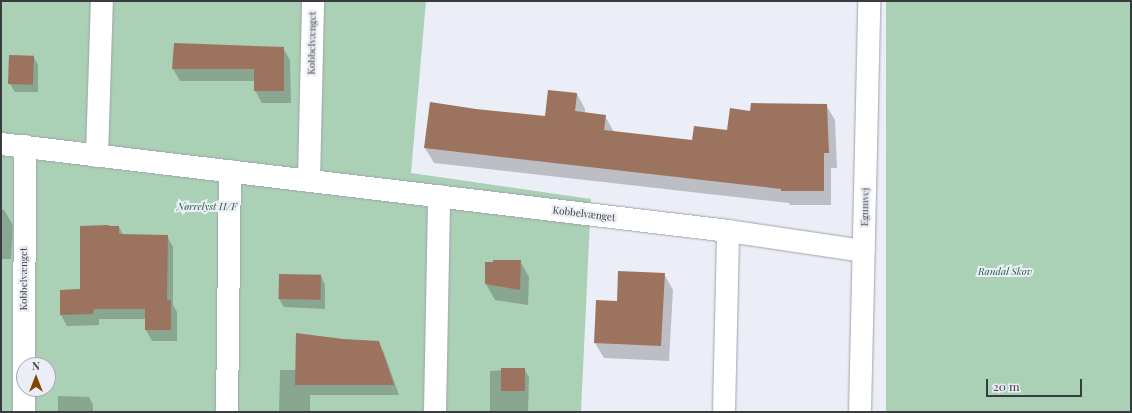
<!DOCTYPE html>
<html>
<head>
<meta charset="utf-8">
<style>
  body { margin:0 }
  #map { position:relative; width:1132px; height:413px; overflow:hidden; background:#ebeef6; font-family:"Playfair Display",serif }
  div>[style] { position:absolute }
  .green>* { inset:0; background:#aad0b5; transform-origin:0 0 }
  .shadow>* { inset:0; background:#0003 }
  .building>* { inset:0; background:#9c735e; transform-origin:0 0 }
  .roads { filter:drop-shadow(0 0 1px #a0a3ab) drop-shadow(0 0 1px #a0a3ab) }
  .minor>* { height:22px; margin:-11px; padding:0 11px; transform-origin:11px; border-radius:11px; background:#fff }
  span { translate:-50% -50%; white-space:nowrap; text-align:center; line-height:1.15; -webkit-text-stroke:4px #ebeef6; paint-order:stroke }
  .street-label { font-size:10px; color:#3a3b3e }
  .park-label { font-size:10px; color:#1f603b; font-style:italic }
  .frame { position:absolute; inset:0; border:2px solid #3a3b3e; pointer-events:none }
  .north { position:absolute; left:16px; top:357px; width:40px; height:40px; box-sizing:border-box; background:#ebeef6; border:1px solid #a4a6ac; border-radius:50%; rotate:0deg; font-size:11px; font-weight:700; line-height:16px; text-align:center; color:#3a3b3e }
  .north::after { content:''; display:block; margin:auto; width:14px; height:18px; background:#814600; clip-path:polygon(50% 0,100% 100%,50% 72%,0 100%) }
  .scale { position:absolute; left:986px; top:379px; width:96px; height:18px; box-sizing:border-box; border:2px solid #3a3b3e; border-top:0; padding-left:5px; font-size:12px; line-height:14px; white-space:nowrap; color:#3a3b3e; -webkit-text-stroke:3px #ebeef6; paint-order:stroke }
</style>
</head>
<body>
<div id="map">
  <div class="green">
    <i style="clip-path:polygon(evenodd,1px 1px,426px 1px,411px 173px,591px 199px,581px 412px,1px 412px,1px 1px,24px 365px,48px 365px,48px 389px,24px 389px,24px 365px)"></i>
    <i style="left:886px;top:1px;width:245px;height:411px"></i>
  </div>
  <div class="shadow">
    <i style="clip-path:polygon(283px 48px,290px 60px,291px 103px,262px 103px,255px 90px,255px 81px,180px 81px,173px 69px)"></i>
    <i style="clip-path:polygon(33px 56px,38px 65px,38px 92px,15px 92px,10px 84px)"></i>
    <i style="clip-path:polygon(577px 94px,585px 109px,585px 113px,605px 116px,614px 132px,693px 142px,728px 131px,751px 112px,826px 105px,835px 120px,837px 168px,831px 168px,831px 205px,790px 205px,789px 203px,434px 163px,425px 148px,476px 110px,546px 117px)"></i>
    <i style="clip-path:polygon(1px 209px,4px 210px,13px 225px,11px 259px,1px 259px)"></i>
    <i style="clip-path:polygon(109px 226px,110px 227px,119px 227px,124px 236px,167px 236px,173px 247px,173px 305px,177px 312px,177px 341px,152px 341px,146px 330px,146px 319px,99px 319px,99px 325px,67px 326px,61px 315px,81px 290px)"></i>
    <i style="clip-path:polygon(520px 261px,529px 277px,528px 305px,495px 300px,486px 284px)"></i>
    <i style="clip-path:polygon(664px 274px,673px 290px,669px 361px,604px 358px,595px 343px,618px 302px)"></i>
    <i style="clip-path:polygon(321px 276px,325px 285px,325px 309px,284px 307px,279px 299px)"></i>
    <i style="clip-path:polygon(342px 340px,378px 342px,384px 353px,399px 395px,310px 395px,310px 412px,279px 412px,280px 370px,296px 370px)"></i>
    <i style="clip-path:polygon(524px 369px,529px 377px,528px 412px,490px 412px,490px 371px)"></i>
    <i style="clip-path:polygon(58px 396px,89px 397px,93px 405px,93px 412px,58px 412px)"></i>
  </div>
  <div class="building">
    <i style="clip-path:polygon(174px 43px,284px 47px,284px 91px,254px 91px,254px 69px,172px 69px)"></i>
    <i style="left:9px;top:55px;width:25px;height:29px;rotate:2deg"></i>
    <i style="clip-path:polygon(548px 90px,577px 93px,575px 111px,606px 115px,604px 130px,692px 140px,694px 126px,727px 130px,730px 108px,750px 111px,751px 103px,827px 104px,829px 153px,824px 153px,824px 191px,781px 191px,781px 189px,424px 148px,430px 102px,476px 109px,545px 116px)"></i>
    <i style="clip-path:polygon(109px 225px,109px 226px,119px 226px,119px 234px,168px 235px,167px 300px,171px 300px,171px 330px,145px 330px,145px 309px,94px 309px,93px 314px,60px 315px,60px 290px,80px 289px,80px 226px)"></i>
    <i style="clip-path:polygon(493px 260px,521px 260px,520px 290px,485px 284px,485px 262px,493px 262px)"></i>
    <i style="clip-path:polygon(618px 271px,665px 273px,661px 346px,594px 343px,596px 300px,617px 301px)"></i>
    <i style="left:279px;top:274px;width:42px;height:25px;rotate:1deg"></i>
    <i style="clip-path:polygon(296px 333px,343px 339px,379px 341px,394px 385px,295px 385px)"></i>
    <i style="left:501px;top:368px;width:24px;height:23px"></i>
  </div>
  <div class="roads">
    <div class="minor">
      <i style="left:1px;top:144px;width:732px;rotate:6.82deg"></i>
      <i style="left:728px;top:231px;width:137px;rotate:8.4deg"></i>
      <i style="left:97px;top:156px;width:155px;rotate:-88.2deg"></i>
      <i style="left:309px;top:181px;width:180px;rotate:-88.7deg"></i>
      <i style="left:24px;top:412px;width:266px;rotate:-89.8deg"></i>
      <i style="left:227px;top:412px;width:241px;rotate:-89.3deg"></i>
      <i style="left:435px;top:412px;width:216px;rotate:-88.9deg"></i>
      <i style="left:724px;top:412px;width:181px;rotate:-88.7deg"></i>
      <i style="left:860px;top:412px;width:411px;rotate:-88.7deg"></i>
    </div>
  </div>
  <div class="street-label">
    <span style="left:312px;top:43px;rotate:-89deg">Kobbelvænget</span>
    <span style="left:865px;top:207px;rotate:-89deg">Egumvej</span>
    <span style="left:584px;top:214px;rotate:7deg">Kobbelvænget</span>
    <span style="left:24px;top:279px;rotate:-90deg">Kobbelvænget</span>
  </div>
  <div class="park-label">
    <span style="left:207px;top:207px">Nørrelyst H/F</span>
    <span style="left:1005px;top:272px">Randal Skov</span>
  </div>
  <div class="frame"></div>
  <div class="north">N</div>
  <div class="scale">20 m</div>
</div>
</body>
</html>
